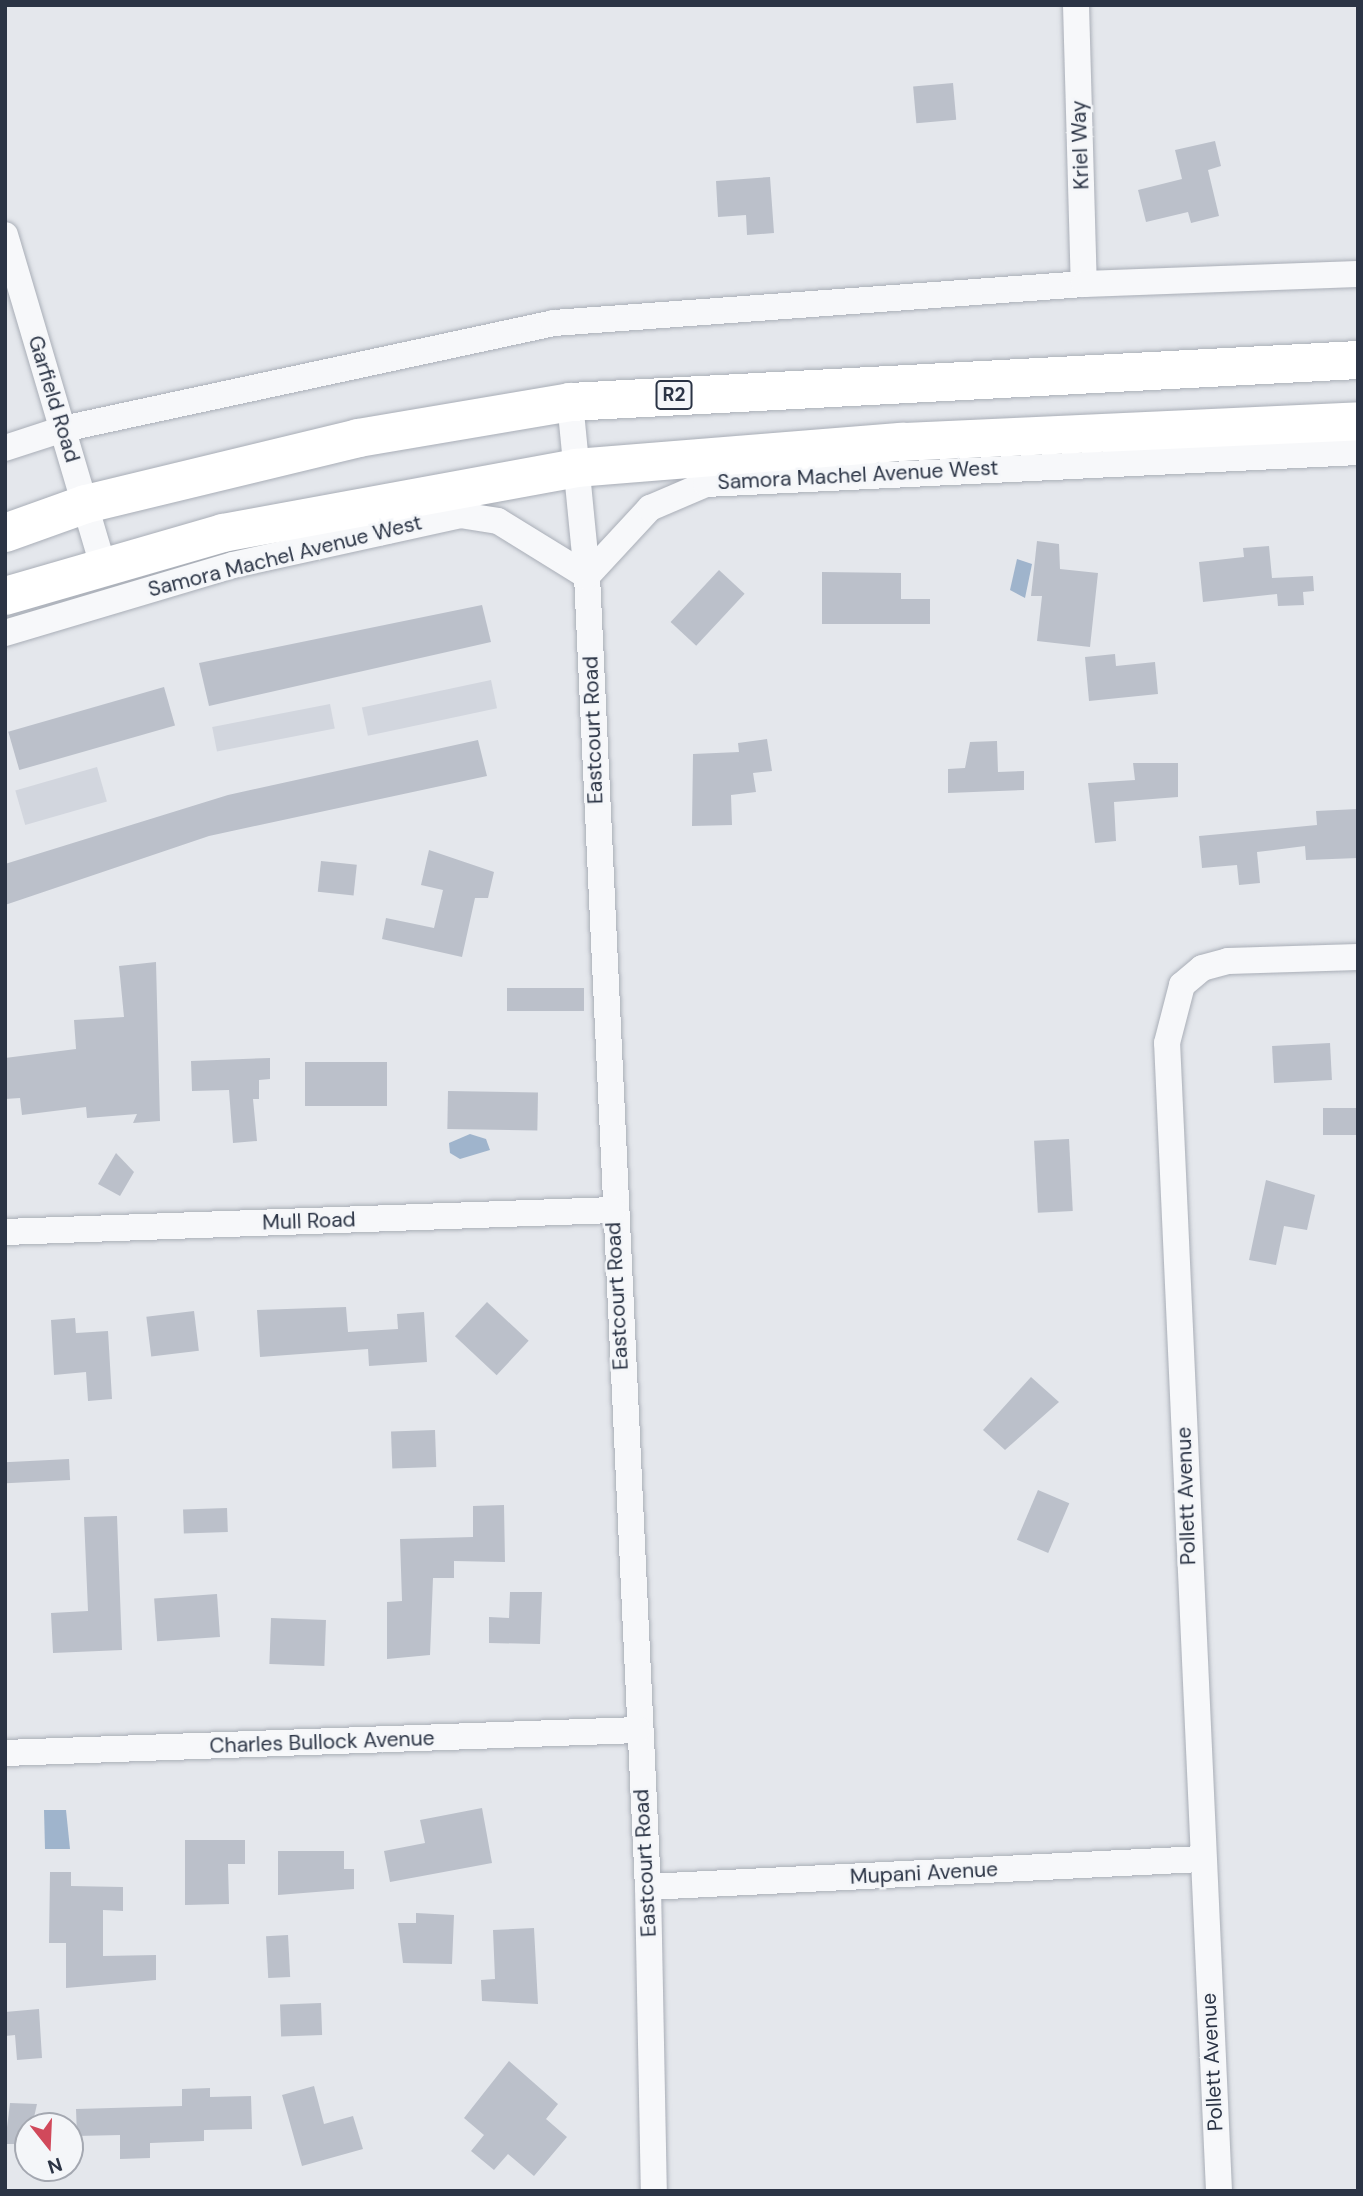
<!DOCTYPE html>
<html>
<head>
<meta charset="utf-8">
<style>
  body { margin:0 }
  #map { position:relative; width:1363px; height:2196px; overflow:hidden; background:#e4e7ec; font-family:"DM Sans",sans-serif }
  div>[style] { position:absolute }
  .built>* { inset:0; background:#d2d6de; transform-origin:0 0 }
  .water>* { inset:0; background:#9fb4cc }
  .building>* { inset:0; background:#bbc0ca; transform-origin:0 0 }
  .roads { filter:drop-shadow(0 0 2px #a9aeb7) drop-shadow(0 0 2px #a9aeb7) }
  .minor>* { height:26px; margin:-13px; padding:0 13px; transform-origin:13px; border-radius:13px; background:#f7f8fa }
  .trunk>* { height:38px; margin:-19px; padding:0 19px; transform-origin:19px; border-radius:19px; background:#fff }
  span { translate:-50% -50%; white-space:nowrap; text-align:center; line-height:1.15; -webkit-text-stroke:5px #f4f6f9; paint-order:stroke }
  .shield-label span { padding:2px 5px; background:#f4f6f9; border:2px solid; border-radius:5px; -webkit-text-stroke-width:0 }
  .shield-label { font-size:19px; color:#2b3445; font-weight:700 }
  .street-label { font-size:21px; color:#2b3445 }
  .frame { position:absolute; inset:0; border:7px solid #2b3445; pointer-events:none }
  .north { position:absolute; left:14px; top:2112px; width:70px; height:70px; box-sizing:border-box; background:#f4f6f9; border:2px solid #a4a8b1; border-radius:50%; rotate:162deg; font-size:19px; font-weight:700; line-height:28px; text-align:center; color:#2b3445 }
  .north::after { content:''; display:block; margin:auto; width:24px; height:32px; background:#d1495b; clip-path:polygon(50% 0,100% 100%,50% 72%,0 100%) }
</style>
</head>
<body>
<div id="map">
  <div class="built">
    <i style="left:491px;top:680px;width:29px;height:132px;rotate:78deg"></i>
    <i style="left:330px;top:704px;width:25px;height:120px;rotate:79deg"></i>
    <i style="left:97px;top:767px;width:36px;height:85px;rotate:74deg"></i>
  </div>
  <div class="water">
    <i style="clip-path:polygon(1017px 559px,1032px 564px,1025px 598px,1010px 590px)"></i>
    <i style="clip-path:polygon(470px 1134px,486px 1139px,490px 1150px,460px 1159px,450px 1153px,449px 1143px)"></i>
    <i style="clip-path:polygon(44px 1810px,66px 1810px,70px 1849px,45px 1849px)"></i>
  </div>
  <div class="building">
    <i style="left:953px;top:83px;width:37px;height:40px;rotate:85deg"></i>
    <i style="clip-path:polygon(1215px 141px,1221px 166px,1208px 170px,1219px 216px,1191px 223px,1188px 212px,1146px 222px,1138px 190px,1182px 179px,1175px 150px)"></i>
    <i style="clip-path:polygon(770px 177px,774px 233px,747px 235px,746px 215px,718px 217px,716px 181px)"></i>
    <i style="clip-path:polygon(1037px 541px,1059px 544px,1060px 569px,1098px 573px,1090px 647px,1037px 641px,1042px 596px,1031px 596px)"></i>
    <i style="clip-path:polygon(1269px 546px,1272px 578px,1313px 576px,1314px 591px,1303px 592px,1304px 605px,1278px 606px,1277px 594px,1203px 602px,1199px 562px,1244px 557px,1243px 548px)"></i>
    <i style="left:719px;top:570px;width:35px;height:71px;rotate:43deg"></i>
    <i style="clip-path:polygon(822px 572px,901px 573px,901px 599px,930px 599px,930px 624px,822px 624px)"></i>
    <i style="clip-path:polygon(482px 605px,491px 642px,209px 706px,199px 663px)"></i>
    <i style="clip-path:polygon(1115px 654px,1116px 666px,1155px 662px,1158px 694px,1089px 701px,1085px 657px)"></i>
    <i style="left:164px;top:687px;width:40px;height:162px;rotate:74deg"></i>
    <i style="clip-path:polygon(767px 739px,772px 771px,753px 773px,756px 792px,731px 795px,732px 825px,692px 826px,693px 754px,739px 752px,738px 743px)"></i>
    <i style="clip-path:polygon(478px 740px,487px 776px,209px 836px,5px 905px,5px 864px,228px 795px)"></i>
    <i style="clip-path:polygon(997px 741px,998px 772px,1024px 771px,1024px 790px,948px 793px,948px 769px,965px 768px,970px 742px)"></i>
    <i style="clip-path:polygon(1133px 763px,1178px 763px,1178px 797px,1114px 802px,1116px 841px,1095px 843px,1088px 783px,1135px 780px)"></i>
    <i style="clip-path:polygon(1358px 809px,1358px 858px,1306px 860px,1305px 846px,1257px 852px,1260px 883px,1239px 885px,1237px 865px,1202px 868px,1199px 836px,1317px 825px,1316px 811px)"></i>
    <i style="clip-path:polygon(429px 850px,494px 872px,488px 898px,475px 898px,462px 957px,382px 939px,386px 918px,434px 928px,443px 890px,421px 885px)"></i>
    <i style="left:321px;top:861px;width:36px;height:31px;rotate:6deg"></i>
    <i style="clip-path:polygon(156px 962px,160px 1121px,133px 1123px,137px 1114px,87px 1118px,86px 1107px,22px 1115px,20px 1098px,5px 1099px,5px 1058px,76px 1049px,74px 1020px,124px 1017px,119px 966px)"></i>
    <i style="left:507px;top:988px;width:77px;height:23px"></i>
    <i style="left:1330px;top:1043px;width:37px;height:58px;rotate:87deg"></i>
    <i style="clip-path:polygon(270px 1058px,270px 1079px,259px 1080px,259px 1099px,253px 1099px,257px 1141px,233px 1143px,229px 1090px,192px 1091px,191px 1061px)"></i>
    <i style="left:387px;top:1062px;width:44px;height:82px;rotate:90deg"></i>
    <i style="left:448px;top:1091px;width:90px;height:38px;rotate:1deg"></i>
    <i style="left:1358px;top:1108px;width:27px;height:35px;rotate:90deg"></i>
    <i style="left:1069px;top:1139px;width:72px;height:35px;rotate:87deg"></i>
    <i style="clip-path:polygon(116px 1153px,134px 1172px,120px 1196px,98px 1184px)"></i>
    <i style="clip-path:polygon(1266px 1180px,1315px 1195px,1307px 1230px,1284px 1226px,1276px 1265px,1249px 1260px)"></i>
    <i style="left:487px;top:1302px;width:57px;height:47px;rotate:43deg"></i>
    <i style="clip-path:polygon(346px 1307px,348px 1332px,398px 1329px,397px 1314px,424px 1312px,427px 1362px,369px 1366px,368px 1349px,260px 1357px,257px 1310px)"></i>
    <i style="left:194px;top:1311px;width:40px;height:48px;rotate:83deg"></i>
    <i style="clip-path:polygon(75px 1318px,76px 1333px,108px 1331px,112px 1399px,88px 1401px,86px 1372px,54px 1375px,51px 1320px)"></i>
    <i style="clip-path:polygon(1031px 1377px,1059px 1402px,1005px 1450px,983px 1430px)"></i>
    <i style="left:435px;top:1430px;width:37px;height:44px;rotate:88deg"></i>
    <i style="left:69px;top:1459px;width:21px;height:64px;rotate:87deg"></i>
    <i style="left:1038px;top:1490px;width:34px;height:54px;rotate:23deg"></i>
    <i style="clip-path:polygon(504px 1505px,505px 1562px,454px 1561px,454px 1578px,433px 1578px,430px 1655px,387px 1659px,387px 1602px,402px 1601px,400px 1539px,473px 1537px,473px 1506px)"></i>
    <i style="left:227px;top:1508px;width:24px;height:44px;rotate:88deg"></i>
    <i style="clip-path:polygon(117px 1516px,122px 1650px,53px 1653px,51px 1613px,88px 1611px,84px 1517px)"></i>
    <i style="clip-path:polygon(510px 1592px,542px 1592px,540px 1644px,489px 1643px,489px 1617px,509px 1618px)"></i>
    <i style="left:217px;top:1594px;width:43px;height:63px;rotate:86deg"></i>
    <i style="left:271px;top:1618px;width:55px;height:46px;rotate:2deg"></i>
    <i style="clip-path:polygon(482px 1808px,492px 1863px,390px 1882px,384px 1851px,425px 1843px,420px 1820px)"></i>
    <i style="clip-path:polygon(185px 1840px,245px 1840px,245px 1864px,228px 1864px,229px 1904px,185px 1905px)"></i>
    <i style="clip-path:polygon(278px 1851px,344px 1851px,344px 1869px,354px 1869px,354px 1889px,278px 1895px)"></i>
    <i style="clip-path:polygon(50px 1872px,71px 1872px,71px 1886px,123px 1887px,123px 1911px,103px 1910px,103px 1956px,156px 1955px,156px 1980px,66px 1988px,66px 1943px,49px 1943px)"></i>
    <i style="clip-path:polygon(416px 1913px,454px 1915px,452px 1964px,403px 1963px,398px 1923px,416px 1923px)"></i>
    <i style="clip-path:polygon(534px 1928px,538px 2004px,482px 2001px,481px 1980px,495px 1979px,493px 1930px)"></i>
    <i style="left:288px;top:1935px;width:42px;height:22px;rotate:87deg"></i>
    <i style="left:321px;top:2003px;width:32px;height:41px;rotate:88deg"></i>
    <i style="clip-path:polygon(39px 2009px,42px 2058px,17px 2060px,15px 2035px,5px 2036px,5px 2012px)"></i>
    <i style="clip-path:polygon(509px 2061px,558px 2104px,546px 2119px,567px 2137px,534px 2176px,508px 2154px,494px 2170px,471px 2151px,484px 2135px,464px 2118px)"></i>
    <i style="clip-path:polygon(314px 2086px,324px 2124px,353px 2116px,363px 2149px,302px 2166px,282px 2095px)"></i>
    <i style="clip-path:polygon(210px 2088px,210px 2097px,251px 2096px,252px 2129px,204px 2130px,204px 2141px,150px 2143px,150px 2158px,120px 2159px,120px 2135px,77px 2136px,76px 2109px,182px 2106px,182px 2089px)"></i>
    <i style="clip-path:polygon(10px 2103px,37px 2104px,28px 2144px,5px 2144px)"></i>
  </div>
  <div class="roads">
    <div class="minor">
      <i style="left:1076px;top:5px;width:279px;rotate:88.4deg"></i>
      <i style="left:5px;top:235px;width:342px;rotate:73.5deg"></i>
      <i style="left:570px;top:402px;width:175px;rotate:84.4deg"></i>
      <i style="left:587px;top:576px;width:1312px;rotate:87.34deg"></i>
      <i style="left:648px;top:1887px;width:304px;rotate:88.9deg"></i>
      <i style="left:5px;top:448px;width:61px;rotate:-18.1deg"></i>
      <i style="left:63px;top:429px;width:502px;rotate:-12.18deg"></i>
      <i style="left:554px;top:323px;width:531px;rotate:-4.21deg"></i>
      <i style="left:1084px;top:284px;width:274px;rotate:-2.1deg"></i>
      <i style="left:5px;top:633px;width:238px;rotate:-16.6deg"></i>
      <i style="left:233px;top:565px;width:232px;rotate:-12.4deg"></i>
      <i style="left:460px;top:515px;width:38px;rotate:9deg"></i>
      <i style="left:498px;top:521px;width:105px;rotate:31.7deg"></i>
      <i style="left:587px;top:576px;width:93px;rotate:-47.2deg"></i>
      <i style="left:650px;top:508px;width:61px;rotate:-23.2deg"></i>
      <i style="left:706px;top:484px;width:653px;rotate:-2.81deg"></i>
      <i style="left:5px;top:1232px;width:608px;rotate:-2.07deg"></i>
      <i style="left:5px;top:1753px;width:633px;rotate:-2.08deg"></i>
      <i style="left:648px;top:1887px;width:554px;rotate:-2.9deg"></i>
      <i style="left:1219px;top:2191px;width:1149px;rotate:-92.59deg"></i>
      <i style="left:1167px;top:1043px;width:60px;rotate:-75.5deg"></i>
      <i style="left:1182px;top:985px;width:26px;rotate:-40deg"></i>
      <i style="left:1202px;top:968px;width:27px;rotate:-15deg"></i>
      <i style="left:1228px;top:961px;width:130px;rotate:-1.8deg"></i>
    </div>
    <div class="trunk">
      <i style="left:5px;top:533px;width:86px;rotate:-19.7deg"></i>
      <i style="left:86px;top:504px;width:280px;rotate:-13.6deg"></i>
      <i style="left:358px;top:438px;width:215px;rotate:-9.6deg"></i>
      <i style="left:570px;top:402px;width:789px;rotate:-3.05deg"></i>
      <i style="left:5px;top:596px;width:227px;rotate:-16.1deg"></i>
      <i style="left:223px;top:533px;width:359px;rotate:-10.4deg"></i>
      <i style="left:576px;top:468px;width:327px;rotate:-4.6deg"></i>
      <i style="left:902px;top:442px;width:456px;rotate:-2.6deg"></i>
    </div>
  </div>
  <div class="shield-label">
    <span style="left:674px;top:395px">R2</span>
  </div>
  <div class="street-label">
    <span style="left:1080px;top:145px;rotate:-92deg">Kriel Way</span>
    <span style="left:54px;top:399px;rotate:73deg">Garfield Road</span>
    <span style="left:858px;top:475px;rotate:-3deg">Samora Machel Avenue West</span>
    <span style="left:285px;top:556px;rotate:-14deg">Samora Machel Avenue West</span>
    <span style="left:593px;top:730px;rotate:-92deg">Eastcourt Road</span>
    <span style="left:309px;top:1221px;rotate:-2deg">Mull Road</span>
    <span style="left:617px;top:1296px;rotate:-93deg">Eastcourt Road</span>
    <span style="left:1186px;top:1496px;rotate:-92deg">Pollett Avenue</span>
    <span style="left:322px;top:1742px;rotate:-2deg">Charles Bullock Avenue</span>
    <span style="left:645px;top:1863px;rotate:-93deg">Eastcourt Road</span>
    <span style="left:924px;top:1873px;rotate:-3deg">Mupani Avenue</span>
    <span style="left:1212px;top:2062px;rotate:-93deg">Pollett Avenue</span>
  </div>
  <div class="frame"></div>
  <div class="north">N</div>
</div>
</body>
</html>
